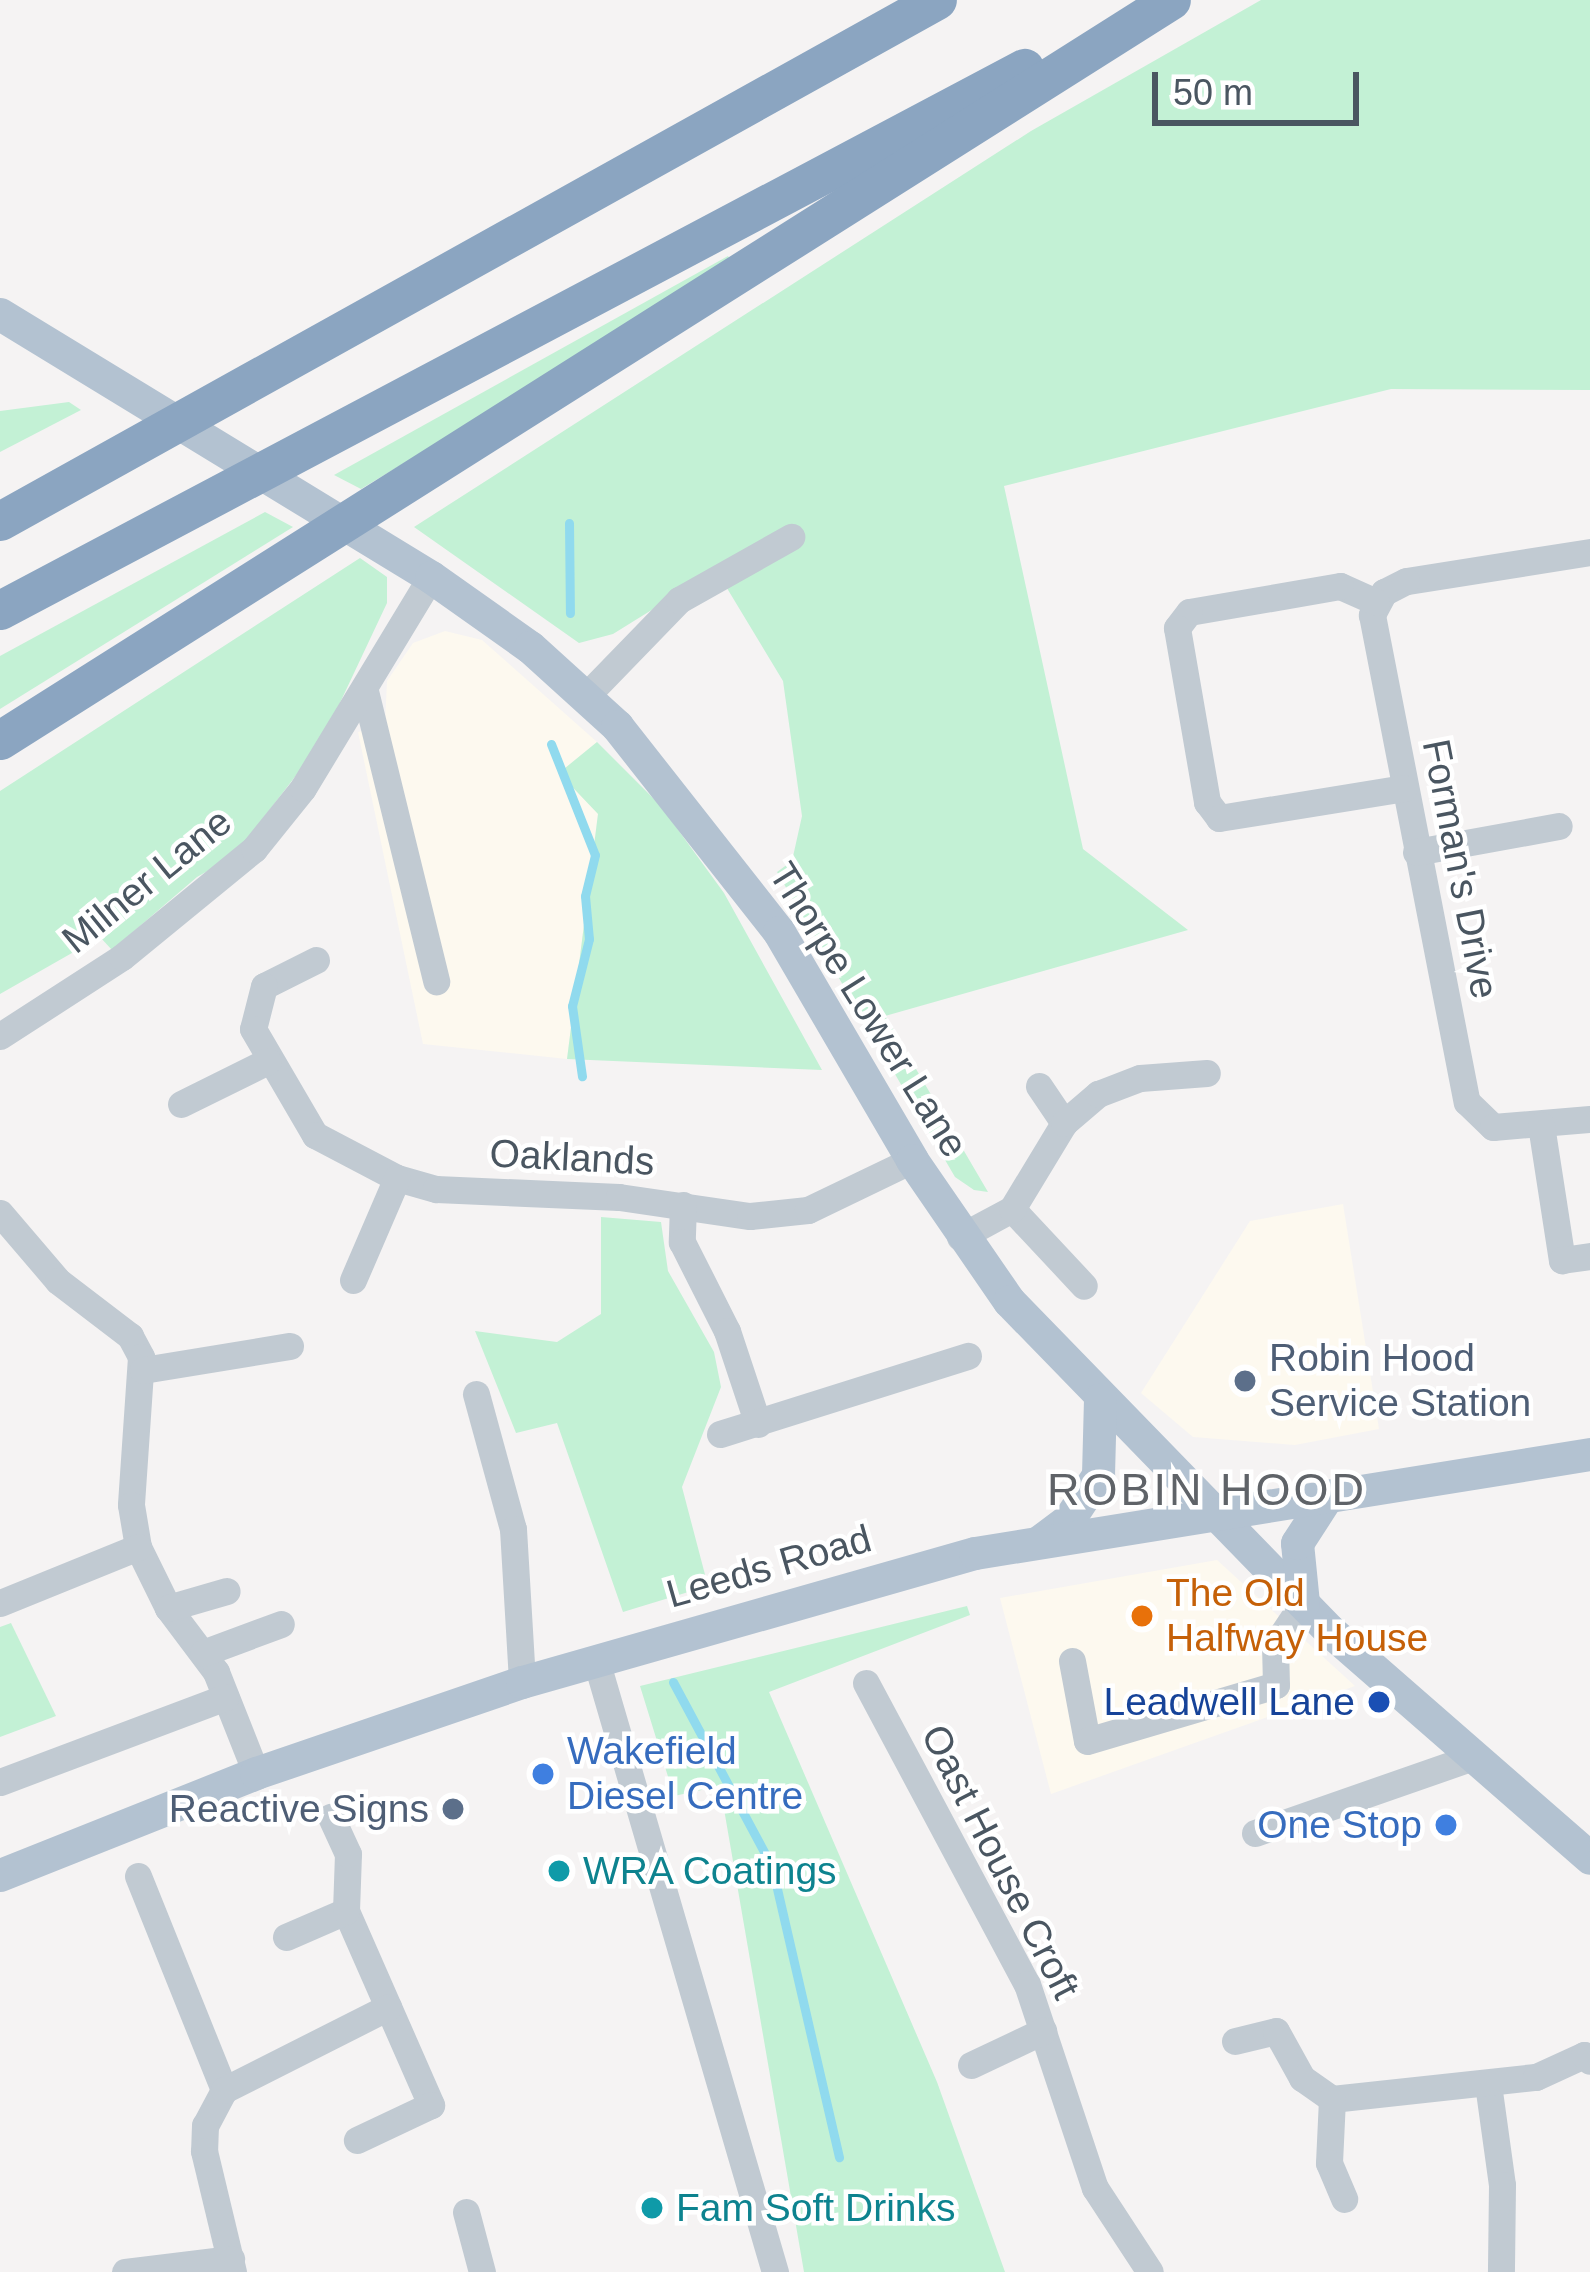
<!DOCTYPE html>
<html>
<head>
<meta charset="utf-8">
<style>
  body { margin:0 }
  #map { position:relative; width:1590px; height:2272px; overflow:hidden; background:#f5f3f3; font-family:Arial,sans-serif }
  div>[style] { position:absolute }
  .commercial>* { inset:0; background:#fdf9ef }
  .green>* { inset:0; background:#c3f1d5 }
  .stream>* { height:9px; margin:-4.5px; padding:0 4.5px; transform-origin:4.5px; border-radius:4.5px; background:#90daee }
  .minor>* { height:27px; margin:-13.5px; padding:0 13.5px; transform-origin:13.5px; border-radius:13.5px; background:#c1cad2 }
  .major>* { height:33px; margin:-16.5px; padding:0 16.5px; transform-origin:16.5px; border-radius:16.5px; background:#b3c2d1 }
  .highway>* { height:39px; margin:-19.5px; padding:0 19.5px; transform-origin:19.5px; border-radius:19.5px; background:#8ba5c1 }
  .dots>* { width:33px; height:33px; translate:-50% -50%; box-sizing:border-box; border:6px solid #fff; border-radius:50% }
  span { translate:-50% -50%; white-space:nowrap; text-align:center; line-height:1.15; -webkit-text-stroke:9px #fff; paint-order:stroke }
  .street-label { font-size:39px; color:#4a5661 }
  .service-label { font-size:39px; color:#4e5e75 }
  .left { translate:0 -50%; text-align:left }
  .right { translate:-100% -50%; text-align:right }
  .food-label { font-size:39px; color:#c56008 }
  .transit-label { font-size:39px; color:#164399 }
  .shop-label { font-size:39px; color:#366cbe }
  .culture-label { font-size:39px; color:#0d838f }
  .quarter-label { font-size:45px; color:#5f6368; letter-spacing:3px }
  .scale { position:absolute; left:1152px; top:72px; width:207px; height:54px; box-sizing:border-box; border:6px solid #4a5661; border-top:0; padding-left:15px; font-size:36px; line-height:42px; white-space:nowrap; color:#4a5661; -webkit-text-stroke:9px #fff; paint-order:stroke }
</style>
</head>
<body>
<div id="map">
  <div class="commercial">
    <i style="clip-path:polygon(445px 631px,482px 640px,597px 742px,559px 773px,598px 813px,567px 1059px,423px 1044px,358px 732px,385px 724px,387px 681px,413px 643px)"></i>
    <i style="clip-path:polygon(1343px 1204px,1379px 1429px,1295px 1445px,1193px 1437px,1141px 1393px,1250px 1221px)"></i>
    <i style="clip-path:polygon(1217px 1560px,1355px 1686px,1051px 1794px,1000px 1598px)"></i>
  </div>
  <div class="green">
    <i style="clip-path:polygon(1261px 0,1590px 0,1590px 390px,1391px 389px,1004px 486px,1083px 849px,1188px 930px,885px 1016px,988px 1192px,974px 1190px,955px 1177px,777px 872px,792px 861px,802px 816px,783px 681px,716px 570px,613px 634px,579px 643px,414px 527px,1031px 131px)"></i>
    <i style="clip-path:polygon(728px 256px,733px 264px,361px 489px,334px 475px)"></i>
    <i style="clip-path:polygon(69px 402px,81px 410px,0 452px,0 411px)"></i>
    <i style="clip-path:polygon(265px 512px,293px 527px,0 709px,0 656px)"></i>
    <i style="clip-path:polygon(360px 558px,387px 577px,387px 603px,321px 743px,234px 856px,197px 877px,112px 950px,100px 937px,0 994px,0 791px)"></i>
    <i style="clip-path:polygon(597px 742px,660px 805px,724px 893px,822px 1070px,567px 1059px,598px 814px,559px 773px)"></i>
    <i style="clip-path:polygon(601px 1217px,661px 1222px,668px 1271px,714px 1352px,721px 1387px,682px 1487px,708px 1586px,623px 1612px,557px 1423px,516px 1433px,475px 1331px,557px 1342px,601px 1314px)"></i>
    <i style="clip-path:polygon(967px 1606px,970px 1615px,769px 1692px,937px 2082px,1005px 2272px,804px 2272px,720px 1786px,674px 1796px,640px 1686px)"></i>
    <i style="clip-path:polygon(11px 1623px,56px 1716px,0 1737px,0 1627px)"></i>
  </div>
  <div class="stream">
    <i style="left:569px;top:523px;width:90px;rotate:89.4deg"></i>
    <i style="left:551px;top:744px;width:119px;rotate:68.4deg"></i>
    <i style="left:595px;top:855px;width:42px;rotate:103.7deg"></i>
    <i style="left:585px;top:896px;width:43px;rotate:84.7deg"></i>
    <i style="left:589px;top:939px;width:69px;rotate:104.2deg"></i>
    <i style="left:572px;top:1006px;width:71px;rotate:81.9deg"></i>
    <i style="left:673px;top:1682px;width:210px;rotate:61.8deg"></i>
    <i style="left:772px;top:1867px;width:298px;rotate:77deg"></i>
  </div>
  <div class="minor">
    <i style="left:1590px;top:552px;width:186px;rotate:171deg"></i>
    <i style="left:1406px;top:581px;width:25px;rotate:153deg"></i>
    <i style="left:1384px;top:592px;width:26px;rotate:118deg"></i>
    <i style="left:1372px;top:615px;width:496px;rotate:79deg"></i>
    <i style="left:1467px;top:1102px;width:36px;rotate:44deg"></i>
    <i style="left:1493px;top:1127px;width:97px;rotate:-4.7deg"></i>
    <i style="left:1376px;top:602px;width:39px;rotate:-156deg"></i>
    <i style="left:1340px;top:586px;width:153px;rotate:170.2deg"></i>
    <i style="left:1189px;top:612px;width:20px;rotate:127deg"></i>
    <i style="left:1177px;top:628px;width:177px;rotate:80.2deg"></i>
    <i style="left:1207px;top:802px;width:20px;rotate:53deg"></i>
    <i style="left:1219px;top:818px;width:187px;rotate:-9.2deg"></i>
    <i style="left:365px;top:691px;width:299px;rotate:76.2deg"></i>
    <i style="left:585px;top:697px;width:135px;rotate:-45.9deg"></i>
    <i style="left:679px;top:600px;width:129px;rotate:-29.4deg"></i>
    <i style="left:1416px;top:852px;width:145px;rotate:-10.3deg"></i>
    <i style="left:316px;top:960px;width:58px;rotate:153.4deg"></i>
    <i style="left:264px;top:986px;width:44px;rotate:104.3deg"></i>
    <i style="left:253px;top:1029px;width:123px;rotate:59.7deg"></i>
    <i style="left:315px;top:1135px;width:93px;rotate:27.7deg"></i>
    <i style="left:397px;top:1178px;width:41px;rotate:15.8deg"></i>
    <i style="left:436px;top:1189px;width:183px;rotate:2.5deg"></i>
    <i style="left:619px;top:1197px;width:132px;rotate:8.3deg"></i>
    <i style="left:750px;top:1216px;width:58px;rotate:-5.9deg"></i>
    <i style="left:808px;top:1210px;width:115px;rotate:-25.7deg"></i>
    <i style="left:0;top:1036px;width:145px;rotate:-32.9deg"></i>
    <i style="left:122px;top:957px;width:171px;rotate:-39.3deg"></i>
    <i style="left:254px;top:849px;width:78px;rotate:-51.2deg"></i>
    <i style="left:303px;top:788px;width:247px;rotate:-58.8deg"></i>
    <i style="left:1039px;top:1086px;width:45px;rotate:56deg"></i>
    <i style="left:181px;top:1104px;width:97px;rotate:-26.3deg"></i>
    <i style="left:1541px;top:1125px;width:137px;rotate:81.2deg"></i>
    <i style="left:1562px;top:1260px;width:28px;rotate:-8deg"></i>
    <i style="left:683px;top:1205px;width:37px;rotate:92deg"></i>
    <i style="left:682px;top:1242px;width:100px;rotate:63.2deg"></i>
    <i style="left:727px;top:1331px;width:98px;rotate:71.6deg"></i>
    <i style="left:1012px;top:1209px;width:105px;rotate:46.9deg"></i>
    <i style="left:0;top:1213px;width:89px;rotate:49.5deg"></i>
    <i style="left:58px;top:1281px;width:91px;rotate:37.4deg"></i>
    <i style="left:130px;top:1336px;width:24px;rotate:62deg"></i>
    <i style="left:141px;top:1357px;width:148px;rotate:93.9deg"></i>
    <i style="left:131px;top:1505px;width:43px;rotate:80.5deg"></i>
    <i style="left:138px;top:1547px;width:68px;rotate:63.8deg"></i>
    <i style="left:168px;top:1608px;width:80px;rotate:53.1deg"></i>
    <i style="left:216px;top:1672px;width:109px;rotate:68.4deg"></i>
    <i style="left:960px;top:1237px;width:59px;rotate:-28.3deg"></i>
    <i style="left:1012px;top:1209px;width:100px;rotate:-58.8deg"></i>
    <i style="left:1064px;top:1123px;width:45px;rotate:-40.5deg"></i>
    <i style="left:1098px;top:1094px;width:45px;rotate:-20.9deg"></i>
    <i style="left:1140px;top:1078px;width:67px;rotate:-4.3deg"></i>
    <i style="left:353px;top:1280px;width:111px;rotate:-66.7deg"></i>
    <i style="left:143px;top:1370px;width:149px;rotate:-9.3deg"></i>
    <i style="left:476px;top:1394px;width:140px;rotate:74.7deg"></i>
    <i style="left:513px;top:1529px;width:153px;rotate:86.6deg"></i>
    <i style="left:720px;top:1434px;width:260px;rotate:-17.5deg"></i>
    <i style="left:0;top:1603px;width:149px;rotate:-22.1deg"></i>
    <i style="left:168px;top:1608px;width:61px;rotate:-16.1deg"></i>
    <i style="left:203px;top:1653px;width:83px;rotate:-20.4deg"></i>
    <i style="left:596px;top:1660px;width:638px;rotate:73.7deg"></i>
    <i style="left:1072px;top:1661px;width:81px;rotate:79.4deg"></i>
    <i style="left:1087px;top:1741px;width:197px;rotate:-16.5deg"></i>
    <i style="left:1276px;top:1685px;width:40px;rotate:-91.4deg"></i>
    <i style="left:1275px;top:1645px;width:50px;rotate:-56.3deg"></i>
    <i style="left:866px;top:1683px;width:341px;rotate:61.9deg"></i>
    <i style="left:1027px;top:1984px;width:215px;rotate:71.6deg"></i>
    <i style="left:1095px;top:2188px;width:100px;rotate:56.8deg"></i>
    <i style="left:0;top:1782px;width:241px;rotate:-20.6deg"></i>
    <i style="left:1255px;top:1833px;width:231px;rotate:-19.2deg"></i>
    <i style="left:138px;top:1876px;width:231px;rotate:68.1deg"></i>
    <i style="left:224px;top:2090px;width:40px;rotate:118deg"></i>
    <i style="left:205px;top:2125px;width:26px;rotate:92deg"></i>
    <i style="left:204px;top:2151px;width:124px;rotate:76.5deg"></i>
    <i style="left:346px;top:1911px;width:212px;rotate:66.3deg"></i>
    <i style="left:431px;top:2105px;width:82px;rotate:154.7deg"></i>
    <i style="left:286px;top:1937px;width:65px;rotate:-23.4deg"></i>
    <i style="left:346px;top:1911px;width:57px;rotate:-88deg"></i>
    <i style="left:348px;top:1854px;width:41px;rotate:-114.7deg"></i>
    <i style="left:1235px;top:2041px;width:42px;rotate:-13.7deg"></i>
    <i style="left:1276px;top:2031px;width:54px;rotate:61deg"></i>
    <i style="left:1302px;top:2078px;width:37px;rotate:35deg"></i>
    <i style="left:971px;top:2065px;width:80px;rotate:-25.3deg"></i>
    <i style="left:1488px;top:2084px;width:102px;rotate:82.1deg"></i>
    <i style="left:1502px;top:2185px;width:87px;rotate:90.7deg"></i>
    <i style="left:224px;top:2090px;width:184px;rotate:-26.8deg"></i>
    <i style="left:1332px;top:2099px;width:205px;rotate:-6.2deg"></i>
    <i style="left:1536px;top:2077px;width:53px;rotate:-24.6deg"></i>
    <i style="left:1584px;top:2055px;width:8px;rotate:45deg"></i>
    <i style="left:1332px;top:2099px;width:64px;rotate:92.7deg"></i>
    <i style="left:1329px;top:2163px;width:39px;rotate:67deg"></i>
    <i style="left:466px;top:2212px;width:62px;rotate:75.1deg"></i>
    <i style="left:125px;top:2272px;width:107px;rotate:-7deg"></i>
  </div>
  <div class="major">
    <i style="left:0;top:314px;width:505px;rotate:31.39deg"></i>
    <i style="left:431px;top:577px;width:121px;rotate:35.3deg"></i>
    <i style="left:530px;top:647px;width:118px;rotate:42.2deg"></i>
    <i style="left:617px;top:726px;width:262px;rotate:51.8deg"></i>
    <i style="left:779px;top:932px;width:264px;rotate:59.7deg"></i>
    <i style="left:912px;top:1160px;width:171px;rotate:55.5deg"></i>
    <i style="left:1009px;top:1301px;width:460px;rotate:45.8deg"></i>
    <i style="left:1330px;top:1631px;width:345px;rotate:41.1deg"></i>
    <i style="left:1040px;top:1541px;width:36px;rotate:-37deg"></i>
    <i style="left:1069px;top:1519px;width:53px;rotate:-56.6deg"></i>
    <i style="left:1098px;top:1475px;width:76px;rotate:-88.5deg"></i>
    <i style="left:1303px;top:1603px;width:60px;rotate:-95.7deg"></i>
    <i style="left:1297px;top:1543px;width:57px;rotate:-57.1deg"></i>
    <i style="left:0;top:1875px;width:276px;rotate:-21.7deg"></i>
    <i style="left:256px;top:1773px;width:281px;rotate:-18.9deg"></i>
    <i style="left:522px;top:1682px;width:471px;rotate:-15.9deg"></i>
    <i style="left:975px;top:1553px;width:623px;rotate:-9.14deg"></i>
  </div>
  <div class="highway">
    <i style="left:0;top:521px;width:1072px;rotate:-29.08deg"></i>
    <i style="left:0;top:610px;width:1159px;rotate:-27.89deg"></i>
    <i style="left:0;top:740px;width:1385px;rotate:-32.29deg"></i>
  </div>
  <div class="dots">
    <i style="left:1245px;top:1381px;background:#5c6f8a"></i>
    <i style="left:1142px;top:1616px;background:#e8710a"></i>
    <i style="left:1379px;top:1702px;background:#1a4fb4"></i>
    <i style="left:543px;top:1774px;background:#3f7fe0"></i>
    <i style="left:453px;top:1809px;background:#5c6f8a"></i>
    <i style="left:1446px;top:1825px;background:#3f7fe0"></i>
    <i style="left:559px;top:1871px;background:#0f9aa8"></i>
    <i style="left:652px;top:2208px;background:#0f9aa8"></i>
  </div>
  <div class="street-label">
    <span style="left:1460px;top:869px;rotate:79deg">Forman's Drive</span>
    <span style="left:147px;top:881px;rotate:-39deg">Milner Lane</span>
    <span style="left:868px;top:1010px;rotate:58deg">Thorpe Lower Lane</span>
    <span style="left:572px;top:1158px;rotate:3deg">Oaklands</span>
    <span style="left:769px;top:1567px;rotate:-16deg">Leeds Road</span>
    <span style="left:1000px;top:1862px;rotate:63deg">Oast House Croft</span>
  </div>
  <div class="service-label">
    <span class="left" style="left:1269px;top:1381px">Robin Hood<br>Service Station</span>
    <span class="right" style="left:429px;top:1809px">Reactive Signs</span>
  </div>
  <div class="food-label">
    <span class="left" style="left:1166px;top:1616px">The Old<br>Halfway House</span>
  </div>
  <div class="transit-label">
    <span class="right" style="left:1355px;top:1702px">Leadwell Lane</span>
  </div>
  <div class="shop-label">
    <span class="left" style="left:567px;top:1774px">Wakefield<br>Diesel Centre</span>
    <span class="right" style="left:1422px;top:1825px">One Stop</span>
  </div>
  <div class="culture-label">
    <span class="left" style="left:583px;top:1871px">WRA Coatings</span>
    <span class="left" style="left:676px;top:2208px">Fam Soft Drinks</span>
  </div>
  <div class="quarter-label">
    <span style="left:1207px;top:1490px">ROBIN HOOD</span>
  </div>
  <div class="scale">50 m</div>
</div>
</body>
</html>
